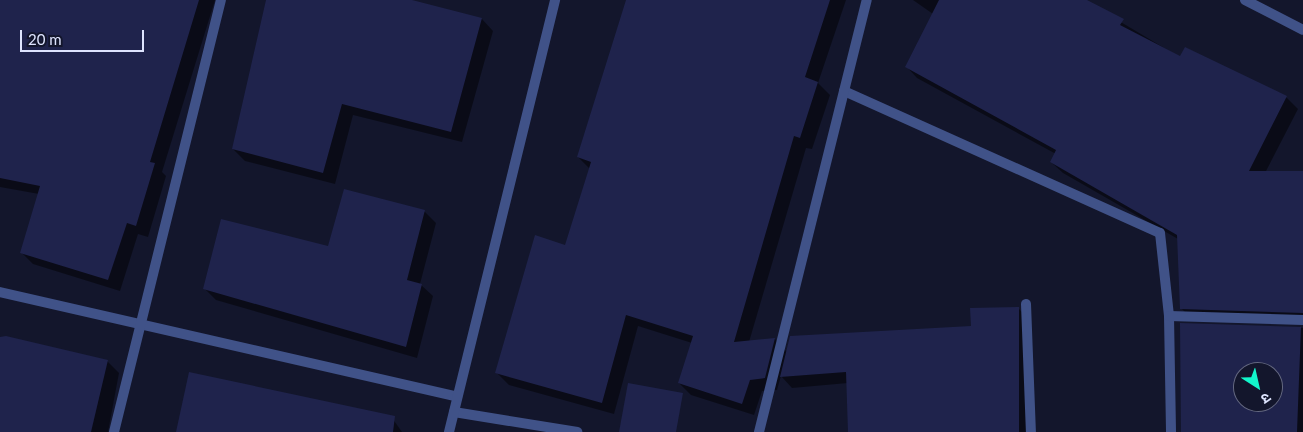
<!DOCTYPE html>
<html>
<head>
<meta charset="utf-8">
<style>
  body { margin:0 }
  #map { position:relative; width:1303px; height:432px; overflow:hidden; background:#13162c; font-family:Lato,"Noto Sans Devanagari",sans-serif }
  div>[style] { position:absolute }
  .shadow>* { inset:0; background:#0007 }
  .building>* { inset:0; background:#1f234c }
  .minor>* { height:10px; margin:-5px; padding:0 5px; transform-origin:5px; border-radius:5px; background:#405288 }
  span { translate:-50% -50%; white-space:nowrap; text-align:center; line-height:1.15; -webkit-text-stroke:4px #13162c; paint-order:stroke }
  .north { position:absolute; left:1233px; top:362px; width:50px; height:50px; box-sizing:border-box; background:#13162c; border:1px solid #646880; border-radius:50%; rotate:145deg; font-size:14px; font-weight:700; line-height:20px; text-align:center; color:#dee4fe }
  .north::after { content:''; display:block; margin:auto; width:18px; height:22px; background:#12f6cb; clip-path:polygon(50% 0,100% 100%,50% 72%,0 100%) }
  .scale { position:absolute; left:20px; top:30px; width:124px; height:22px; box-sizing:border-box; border:2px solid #dee4fe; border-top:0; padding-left:6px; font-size:15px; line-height:18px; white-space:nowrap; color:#dee4fe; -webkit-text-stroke:4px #13162c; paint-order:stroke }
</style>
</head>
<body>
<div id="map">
  <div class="shadow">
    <i style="clip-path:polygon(0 0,215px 0,162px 172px,166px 176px,148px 237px,138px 234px,120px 291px,33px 264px,21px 252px,39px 194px,0 187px)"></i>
    <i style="clip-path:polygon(271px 0,407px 0,482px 19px,493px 31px,462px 142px,353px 115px,335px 184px,245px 161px,233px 149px)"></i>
    <i style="clip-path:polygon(730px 0,846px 0,818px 83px,830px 95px,812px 149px,806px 148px,749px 342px,775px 339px,787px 352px,972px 327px,1019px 309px,1030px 320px,1030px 432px,849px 432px,848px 383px,792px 388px,781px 376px,777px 390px,762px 391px,754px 415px,691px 395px,679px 383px,692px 343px,638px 326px,614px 414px,509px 385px,497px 373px,566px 246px,590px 169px,578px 157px)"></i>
    <i style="clip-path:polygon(913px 0,1084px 0,1181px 58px,1186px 48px,1287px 98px,1298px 109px,1265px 173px,1303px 173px,1303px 324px,1193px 320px,1182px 309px,1178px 239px,1063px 173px,1051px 162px,1056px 154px,917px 78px,906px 66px,933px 14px)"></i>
    <i style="clip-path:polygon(345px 190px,425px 212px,436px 223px,420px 284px,433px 296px,417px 358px,216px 300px,204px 288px,329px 248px)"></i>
    <i style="clip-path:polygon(evenodd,1181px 324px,1303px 328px,1303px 432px,1181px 432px,1181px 324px,1243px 372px,1273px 372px,1273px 402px,1243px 402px,1243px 372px)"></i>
    <i style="clip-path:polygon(0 337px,107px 361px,119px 373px,108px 432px,0 432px)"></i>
    <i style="clip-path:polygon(390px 415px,402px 432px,177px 432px)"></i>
  </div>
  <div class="building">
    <i style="clip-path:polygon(0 0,199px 0,150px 162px,155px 163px,136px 226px,127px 223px,108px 280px,20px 253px,40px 186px,0 178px)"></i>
    <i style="clip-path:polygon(266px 0,412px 0,482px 18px,451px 132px,342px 104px,323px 173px,232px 149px)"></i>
    <i style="clip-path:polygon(626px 0,830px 0,805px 77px,818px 82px,800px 138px,794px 136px,734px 342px,775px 338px,765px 378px,750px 380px,742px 404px,678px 383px,693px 336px,626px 315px,602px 403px,495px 373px,535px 235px,565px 245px,591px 162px,577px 157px)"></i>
    <i style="clip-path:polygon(939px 0,1087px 0,1124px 19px,1120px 25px,1180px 56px,1185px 47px,1287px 96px,1249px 171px,1303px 171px,1303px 313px,1180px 309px,1177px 235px,1050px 162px,1056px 150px,905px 67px)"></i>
    <i style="clip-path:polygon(344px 189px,425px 210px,407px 280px,422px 284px,406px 347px,203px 289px,221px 219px,328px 246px)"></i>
    <i style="clip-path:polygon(1019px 307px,1019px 432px,848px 432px,846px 372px,780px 377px,790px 336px,971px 326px,970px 308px)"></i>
    <i style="clip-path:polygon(evenodd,1180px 323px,1301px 327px,1297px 432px,1181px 432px,1180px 323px,1243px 372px,1273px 372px,1273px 402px,1243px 402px,1243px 372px)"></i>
    <i style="clip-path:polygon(6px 336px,108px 360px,91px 432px,0 432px,0 337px)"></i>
    <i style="clip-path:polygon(189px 372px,395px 416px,393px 432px,176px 432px)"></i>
    <i style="clip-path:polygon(628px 383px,683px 393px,676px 432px,619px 432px)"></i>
  </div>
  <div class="minor">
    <i style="left:1245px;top:0;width:65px;rotate:27.3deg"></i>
    <i style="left:844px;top:91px;width:346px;rotate:24.2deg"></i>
    <i style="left:1160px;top:233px;width:83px;rotate:83.8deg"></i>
    <i style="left:1169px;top:316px;width:116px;rotate:89deg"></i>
    <i style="left:0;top:292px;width:469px;rotate:12.9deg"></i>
    <i style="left:1026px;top:304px;width:128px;rotate:87.8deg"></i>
    <i style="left:1169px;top:316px;width:134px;rotate:1.7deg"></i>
    <i style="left:454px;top:412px;width:125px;rotate:9.2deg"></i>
    <i style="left:114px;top:432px;width:445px;rotate:-76.1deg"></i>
    <i style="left:449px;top:432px;width:445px;rotate:-76.2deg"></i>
    <i style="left:759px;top:432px;width:445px;rotate:-76deg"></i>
  </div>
  <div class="north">उ</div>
  <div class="scale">20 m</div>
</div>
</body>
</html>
